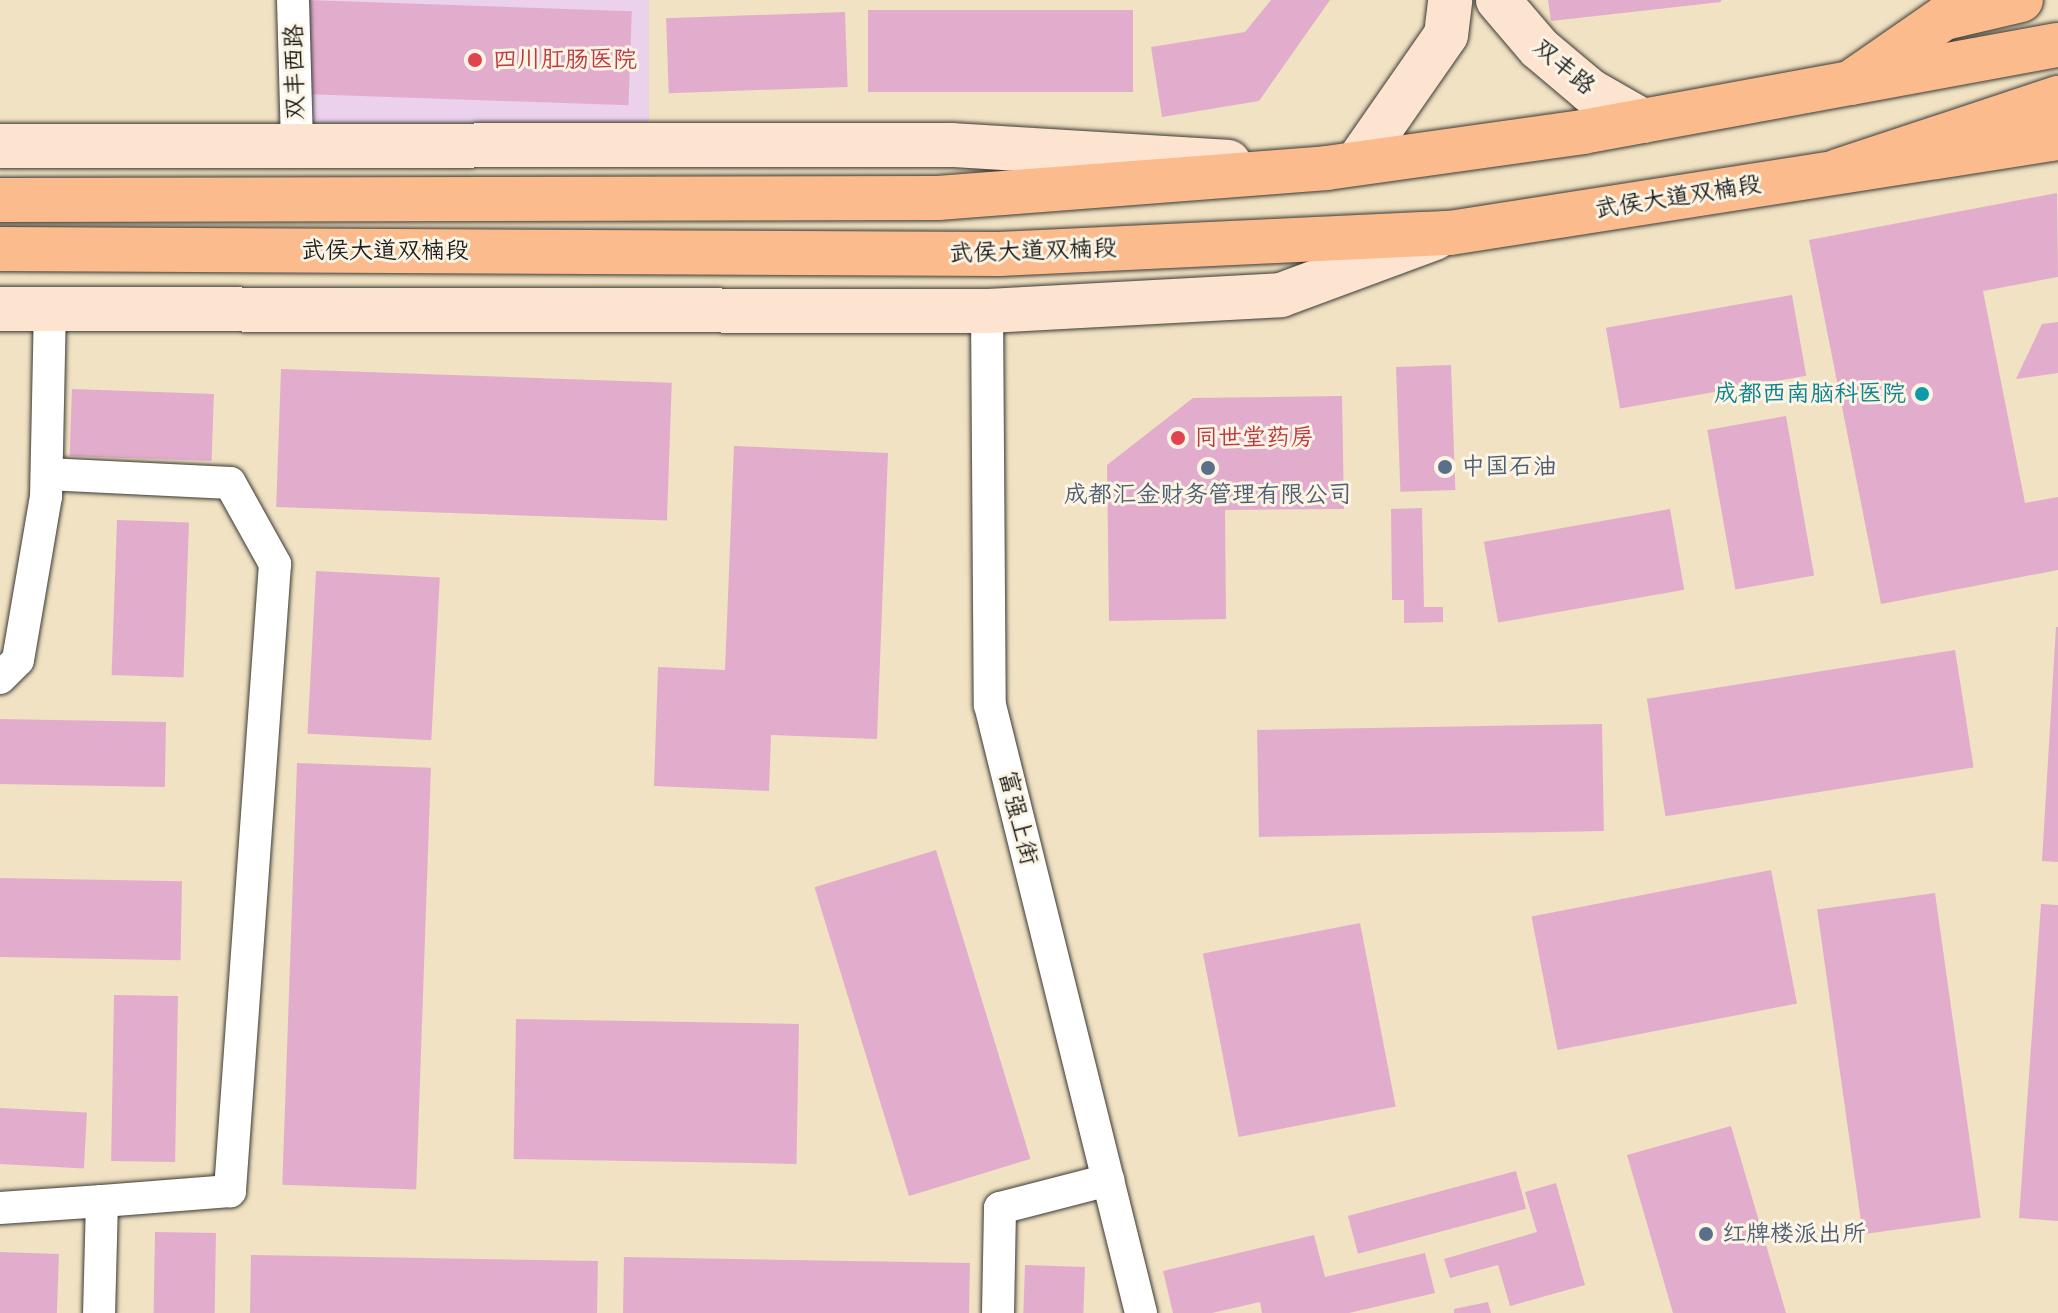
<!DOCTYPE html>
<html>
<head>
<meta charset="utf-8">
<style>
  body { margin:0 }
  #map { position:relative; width:2058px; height:1313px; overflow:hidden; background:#f0e2c3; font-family:"Shantell Sans","LXGW WenKai TC",sans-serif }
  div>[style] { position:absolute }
  .built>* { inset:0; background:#ebd1eb; transform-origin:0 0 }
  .building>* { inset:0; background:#e2adcc; transform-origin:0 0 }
  .roads { filter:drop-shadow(0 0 2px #3c3a35) drop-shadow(0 0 2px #3c3a35) }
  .street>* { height:32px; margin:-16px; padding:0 16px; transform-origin:16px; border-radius:16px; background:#fff }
  .secondary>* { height:44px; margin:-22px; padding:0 22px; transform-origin:22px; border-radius:22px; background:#fde4d1 }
  .primary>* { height:44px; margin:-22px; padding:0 22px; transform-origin:22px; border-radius:22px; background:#fbbb8c }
  .highway>* { height:44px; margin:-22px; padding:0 22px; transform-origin:22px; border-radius:22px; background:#fbbb8c }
  .dots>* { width:22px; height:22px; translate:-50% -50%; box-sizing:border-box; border:4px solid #fcf5e5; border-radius:50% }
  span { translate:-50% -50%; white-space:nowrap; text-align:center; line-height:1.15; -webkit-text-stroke:6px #fcf5e5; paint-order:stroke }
  .health-label { font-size:24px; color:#be3a42 }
  .left { translate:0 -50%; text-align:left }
  .street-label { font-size:24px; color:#1c1c1c }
  .culture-label { font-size:24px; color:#0d838f }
  .right { translate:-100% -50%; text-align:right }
  .service-label { font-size:24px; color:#4e5e75 }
</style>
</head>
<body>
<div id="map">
  <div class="built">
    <i style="left:300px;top:0;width:349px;height:123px"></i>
  </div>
  <div class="building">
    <i style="left:307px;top:0;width:325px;height:94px;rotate:2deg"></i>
    <i style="clip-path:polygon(1271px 0,1330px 0,1259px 101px,1162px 117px,1151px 47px,1245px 32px)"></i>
    <i style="clip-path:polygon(1548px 0,1721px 0,1721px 2px,1551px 21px)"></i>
    <i style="left:868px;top:10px;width:265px;height:82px"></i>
    <i style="left:845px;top:12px;width:75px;height:179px;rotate:88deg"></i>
    <i style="clip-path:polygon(2057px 193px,2058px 277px,1983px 291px,2025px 503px,2058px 497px,2058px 570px,1881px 604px,1809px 240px)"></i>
    <i style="left:1792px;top:295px;width:82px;height:189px;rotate:80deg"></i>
    <i style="clip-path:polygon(2058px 322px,2058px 373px,2016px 379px,2042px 324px)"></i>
    <i style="left:1451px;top:365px;width:125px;height:55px;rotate:88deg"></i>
    <i style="left:281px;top:369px;width:391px;height:138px;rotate:2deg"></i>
    <i style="left:72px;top:389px;width:142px;height:67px;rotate:2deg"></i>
    <i style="clip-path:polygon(1342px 396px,1344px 509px,1225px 510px,1226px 619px,1109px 621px,1107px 465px,1193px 398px)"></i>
    <i style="left:1786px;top:416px;width:162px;height:80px;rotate:80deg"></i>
    <i style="clip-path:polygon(734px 446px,888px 453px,877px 739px,771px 735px,769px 791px,654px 786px,658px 667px,725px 670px)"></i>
    <i style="clip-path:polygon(1422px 508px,1424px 607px,1443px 607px,1443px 622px,1404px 623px,1404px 600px,1392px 600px,1391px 509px)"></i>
    <i style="left:1670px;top:509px;width:82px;height:189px;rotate:80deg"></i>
    <i style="left:117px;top:520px;width:72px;height:155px;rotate:2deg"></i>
    <i style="left:316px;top:571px;width:124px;height:163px;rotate:3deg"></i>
    <i style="clip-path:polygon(2056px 627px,2058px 627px,2058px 862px,2042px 861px)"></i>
    <i style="left:1955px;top:650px;width:119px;height:312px;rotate:81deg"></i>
    <i style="left:0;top:719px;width:166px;height:65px;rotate:1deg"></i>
    <i style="left:1602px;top:724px;width:107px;height:345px;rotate:89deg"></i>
    <i style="left:297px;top:763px;width:134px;height:422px;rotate:2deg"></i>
    <i style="left:936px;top:850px;width:323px;height:127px;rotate:73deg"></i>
    <i style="left:1771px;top:870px;width:136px;height:244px;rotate:79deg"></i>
    <i style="left:0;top:878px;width:182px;height:79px;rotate:1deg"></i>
    <i style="left:1935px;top:893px;width:328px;height:119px;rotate:82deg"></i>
    <i style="clip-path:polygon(2041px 904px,2058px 905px,2058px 1221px,2019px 1218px)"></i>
    <i style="left:1360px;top:923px;width:187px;height:160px;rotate:79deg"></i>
    <i style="left:114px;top:995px;width:64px;height:166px;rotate:1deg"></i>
    <i style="left:516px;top:1019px;width:283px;height:140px;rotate:1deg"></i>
    <i style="left:0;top:1108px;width:87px;height:56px;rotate:3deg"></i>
    <i style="clip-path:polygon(1731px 1126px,1786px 1313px,1673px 1313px,1627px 1155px)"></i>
    <i style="left:1516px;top:1171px;width:39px;height:174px;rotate:75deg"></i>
    <i style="clip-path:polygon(1556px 1183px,1585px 1285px,1510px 1306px,1498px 1265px,1450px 1278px,1444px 1259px,1537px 1232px,1525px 1192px)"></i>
    <i style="left:155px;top:1232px;width:61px;height:81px;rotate:1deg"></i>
    <i style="clip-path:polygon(1314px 1235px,1325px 1277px,1425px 1253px,1435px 1293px,1349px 1313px,1262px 1313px,1260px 1302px,1212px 1313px,1173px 1313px,1163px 1271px)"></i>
    <i style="left:0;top:1252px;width:59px;height:61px;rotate:2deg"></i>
    <i style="left:251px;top:1255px;width:347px;height:58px;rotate:1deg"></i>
    <i style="left:624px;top:1257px;width:346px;height:56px;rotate:1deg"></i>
    <i style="left:1025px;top:1265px;width:60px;height:48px;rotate:2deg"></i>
    <i style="clip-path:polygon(1488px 1302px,1491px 1313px,1454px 1313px,1454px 1309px)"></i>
  </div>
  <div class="roads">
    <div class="street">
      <i style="left:293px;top:0;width:145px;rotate:88.4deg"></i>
      <i style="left:987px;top:311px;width:394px;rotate:89.6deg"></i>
      <i style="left:990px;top:705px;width:626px;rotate:76.05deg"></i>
      <i style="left:47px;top:474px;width:183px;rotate:2.8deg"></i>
      <i style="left:230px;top:483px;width:93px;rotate:60.9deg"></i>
      <i style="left:275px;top:564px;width:629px;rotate:94.11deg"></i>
      <i style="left:230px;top:1191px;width:128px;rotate:175.5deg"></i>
      <i style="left:102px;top:1201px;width:112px;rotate:91.5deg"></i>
      <i style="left:0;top:678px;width:25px;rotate:-45deg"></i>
      <i style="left:18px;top:660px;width:165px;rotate:-80.3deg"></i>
      <i style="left:46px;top:497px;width:188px;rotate:-88.8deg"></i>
      <i style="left:0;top:1208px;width:102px;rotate:-3.9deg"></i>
      <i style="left:998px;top:1313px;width:105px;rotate:-88.9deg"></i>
      <i style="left:1000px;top:1208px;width:112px;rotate:-14.5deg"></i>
    </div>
    <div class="secondary">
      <i style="left:1498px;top:0;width:63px;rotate:49.5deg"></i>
      <i style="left:1539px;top:48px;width:67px;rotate:40.1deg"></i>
      <i style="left:1590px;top:91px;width:61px;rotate:29.5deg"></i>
      <i style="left:0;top:146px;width:952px;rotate:-0.06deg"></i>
      <i style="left:952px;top:145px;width:277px;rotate:3.5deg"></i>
      <i style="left:1359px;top:160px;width:152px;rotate:-55.2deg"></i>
      <i style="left:1446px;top:35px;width:35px;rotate:-83deg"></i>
      <i style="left:0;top:309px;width:987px;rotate:0.12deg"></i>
      <i style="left:987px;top:311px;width:294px;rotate:-3.1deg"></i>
      <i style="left:1281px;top:295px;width:164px;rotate:-20.3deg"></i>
    </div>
    <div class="primary">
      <i style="left:0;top:200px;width:938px;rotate:-0.12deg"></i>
      <i style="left:938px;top:198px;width:390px;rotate:-4.4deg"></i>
      <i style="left:1327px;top:168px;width:259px;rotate:-8deg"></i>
      <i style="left:1583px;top:132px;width:271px;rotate:-10.4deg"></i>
      <i style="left:1850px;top:83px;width:114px;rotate:-34.7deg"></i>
      <i style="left:1944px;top:18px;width:79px;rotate:-13.2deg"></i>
      <i style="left:0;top:249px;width:999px;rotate:0.29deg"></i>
      <i style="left:999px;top:254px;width:451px;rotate:-2.7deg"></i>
      <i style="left:1450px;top:233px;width:615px;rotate:-8.88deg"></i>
    </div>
    <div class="highway">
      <i style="left:1850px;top:83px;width:211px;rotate:-10.4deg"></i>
      <i style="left:1838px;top:171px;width:232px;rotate:-18.4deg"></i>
    </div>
  </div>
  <div class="dots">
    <i style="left:475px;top:60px;background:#e0444e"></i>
    <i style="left:1922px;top:394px;background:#0f9aa8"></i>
    <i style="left:1178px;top:438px;background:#e0444e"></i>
    <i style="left:1445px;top:467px;background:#5c6f8a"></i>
    <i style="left:1208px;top:468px;background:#5c6f8a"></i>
    <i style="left:1706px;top:1234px;background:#5c6f8a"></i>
  </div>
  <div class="health-label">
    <span class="left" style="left:493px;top:60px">四川肛肠医院</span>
    <span class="left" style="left:1194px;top:438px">同世堂药房</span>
  </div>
  <div class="street-label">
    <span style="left:1564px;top:67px;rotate:40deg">双丰路</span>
    <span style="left:295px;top:72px;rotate:-91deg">双丰西路</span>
    <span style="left:1678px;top:197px;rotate:-9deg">武侯大道双楠段</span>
    <span style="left:385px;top:251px">武侯大道双楠段</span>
    <span style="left:1033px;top:251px;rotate:-2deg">武侯大道双楠段</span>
    <span style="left:1018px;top:818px;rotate:76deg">富强上街</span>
  </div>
  <div class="culture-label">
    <span class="right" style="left:1906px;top:394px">成都西南脑科医院</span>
  </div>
  <div class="service-label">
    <span class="left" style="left:1461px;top:467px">中国石油</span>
    <span style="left:1208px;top:495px">成都汇金财务管理有限公司</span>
    <span class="left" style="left:1722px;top:1234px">红牌楼派出所</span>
  </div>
</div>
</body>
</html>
